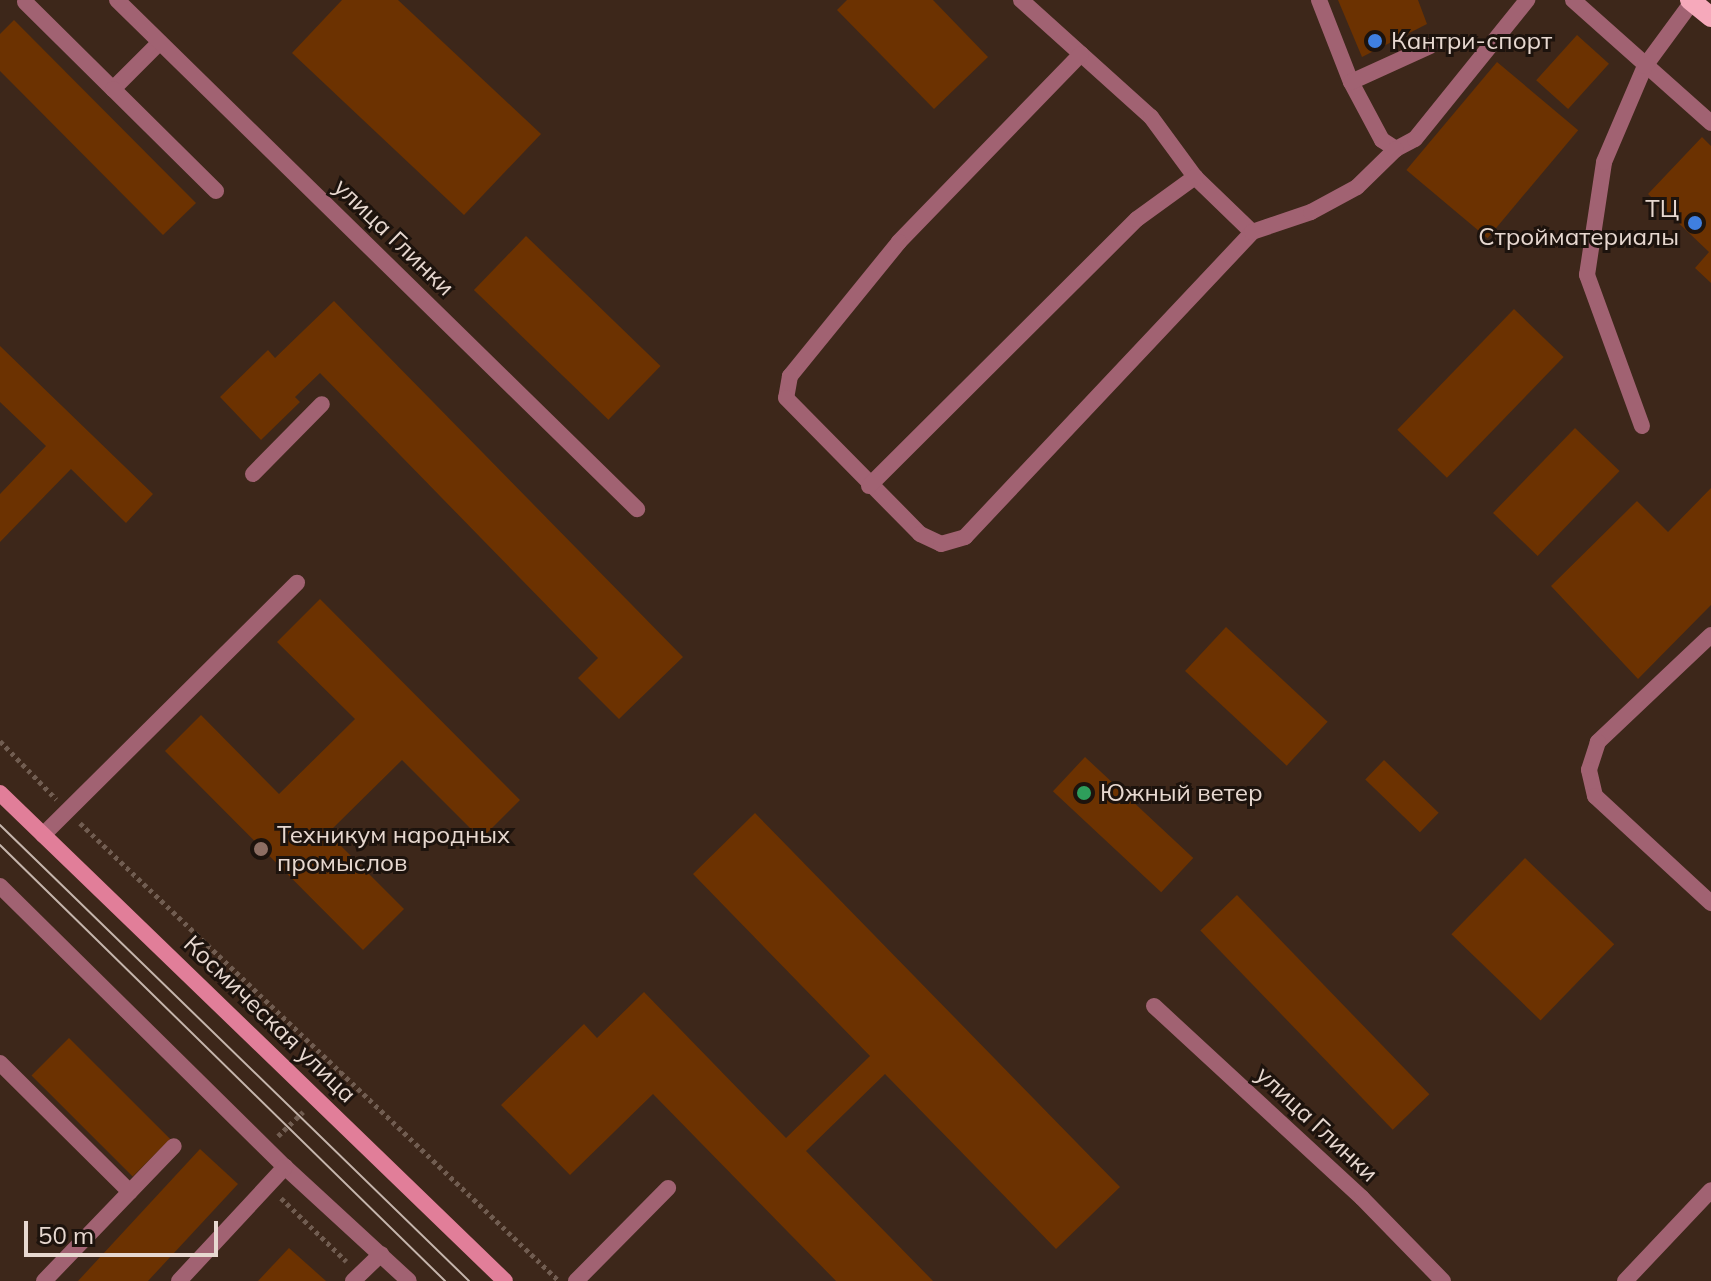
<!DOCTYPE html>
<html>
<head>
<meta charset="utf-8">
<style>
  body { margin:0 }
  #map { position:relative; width:1711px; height:1281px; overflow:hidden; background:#3d271a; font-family:Mulish,sans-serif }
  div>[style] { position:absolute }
  .building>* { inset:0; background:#6c3201; transform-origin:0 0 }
  .path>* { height:5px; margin-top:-2.5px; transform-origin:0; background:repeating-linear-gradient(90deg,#715d51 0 4px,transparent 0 8px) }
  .service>* { height:16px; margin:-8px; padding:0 8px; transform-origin:8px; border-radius:8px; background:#a16272 }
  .minor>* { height:16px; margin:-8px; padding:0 8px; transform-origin:8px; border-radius:8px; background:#a16272 }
  .secondary>* { height:16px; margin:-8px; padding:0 8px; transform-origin:8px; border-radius:8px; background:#e17e99 }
  .primary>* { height:20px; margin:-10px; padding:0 10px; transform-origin:10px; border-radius:10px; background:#f6a9bb }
  .tram>* { height:2px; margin:-1px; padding:0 1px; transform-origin:1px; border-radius:1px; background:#c5b5ac }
  .dots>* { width:22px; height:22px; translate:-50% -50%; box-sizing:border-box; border:4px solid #1d130d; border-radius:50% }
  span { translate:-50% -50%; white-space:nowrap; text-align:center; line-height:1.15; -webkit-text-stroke:6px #1d130d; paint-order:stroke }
  .poi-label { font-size:24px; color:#e7d8d0 }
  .left { translate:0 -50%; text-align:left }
  .right { translate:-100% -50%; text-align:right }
  .street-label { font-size:24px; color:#e7d8d0 }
  .scale { position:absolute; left:24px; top:1221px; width:194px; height:36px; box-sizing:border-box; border:4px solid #e7d8d0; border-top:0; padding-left:10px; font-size:24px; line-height:28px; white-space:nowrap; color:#e7d8d0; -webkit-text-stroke:6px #1d130d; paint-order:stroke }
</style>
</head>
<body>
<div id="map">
  <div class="building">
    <i style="clip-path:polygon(342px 0,398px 0,541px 134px,464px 215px,292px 53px)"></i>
    <i style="clip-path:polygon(847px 0,933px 0,988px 57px,934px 109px,837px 10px)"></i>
    <i style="clip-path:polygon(1338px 0,1418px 0,1427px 24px,1362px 57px)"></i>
    <i style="clip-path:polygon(14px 20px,196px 203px,163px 235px,0 71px,0 34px)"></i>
    <i style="left:1577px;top:35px;width:43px;height:61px;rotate:42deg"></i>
    <i style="left:1497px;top:62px;width:106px;height:141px;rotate:40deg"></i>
    <i style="clip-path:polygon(1702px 137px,1711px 146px,1711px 283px,1695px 268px,1709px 252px,1648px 194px)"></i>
    <i style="left:526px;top:236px;width:187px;height:75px;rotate:44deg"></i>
    <i style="clip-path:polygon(334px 301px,683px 657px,619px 719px,578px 678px,598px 658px,320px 373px,295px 397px,300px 402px,261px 440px,220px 397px,268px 350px,275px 358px)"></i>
    <i style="left:1514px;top:309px;width:69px;height:168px;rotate:44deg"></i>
    <i style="clip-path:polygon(0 346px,153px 494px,126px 523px,71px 469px,0 542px,0 494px,46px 446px,0 402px)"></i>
    <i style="left:1575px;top:428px;width:62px;height:118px;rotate:44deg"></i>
    <i style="clip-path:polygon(1711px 488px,1711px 605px,1638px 679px,1551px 586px,1637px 501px,1668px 532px)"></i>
    <i style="clip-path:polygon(320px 599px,520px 800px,481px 839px,402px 760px,328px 833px,404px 909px,363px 950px,165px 751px,201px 715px,279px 794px,355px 719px,277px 642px)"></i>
    <i style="left:1226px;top:627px;width:139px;height:60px;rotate:43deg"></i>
    <i style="left:1085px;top:757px;width:148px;height:47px;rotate:43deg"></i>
    <i style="left:1384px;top:760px;width:76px;height:27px;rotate:44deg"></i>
    <i style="clip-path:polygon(755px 813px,1120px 1187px,1056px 1249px,885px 1074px,806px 1151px,933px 1281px,836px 1281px,653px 1094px,570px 1175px,501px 1105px,584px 1024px,597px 1038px,644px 992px,786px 1138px,870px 1056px,693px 874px)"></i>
    <i style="left:1525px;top:858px;width:124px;height:106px;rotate:44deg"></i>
    <i style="left:1237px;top:895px;width:277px;height:51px;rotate:46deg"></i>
    <i style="left:69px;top:1038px;width:143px;height:53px;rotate:45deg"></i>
    <i style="clip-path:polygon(200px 1149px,238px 1184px,148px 1281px,78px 1281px)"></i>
    <i style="clip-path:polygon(289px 1248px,326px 1281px,258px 1281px)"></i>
  </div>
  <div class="path">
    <i style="left:0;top:741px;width:81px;rotate:46deg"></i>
    <i style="left:80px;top:823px;width:661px;rotate:43.71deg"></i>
    <i style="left:329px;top:1085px;width:19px;rotate:-47deg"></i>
    <i style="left:278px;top:1136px;width:35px;rotate:-44deg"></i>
    <i style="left:281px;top:1198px;width:91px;rotate:44.1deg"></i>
  </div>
  <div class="service">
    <i style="left:1021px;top:0;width:175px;rotate:42deg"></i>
    <i style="left:1151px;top:117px;width:74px;rotate:53.7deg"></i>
    <i style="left:1195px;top:177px;width:79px;rotate:44deg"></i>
    <i style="left:1319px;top:0;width:88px;rotate:68.7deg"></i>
    <i style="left:1351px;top:82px;width:66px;rotate:61.9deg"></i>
    <i style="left:1382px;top:140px;width:17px;rotate:33deg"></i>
    <i style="left:1396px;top:149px;width:21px;rotate:-28deg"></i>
    <i style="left:1415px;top:139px;width:179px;rotate:-51.1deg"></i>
    <i style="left:1573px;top:0;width:185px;rotate:41.7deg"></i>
    <i style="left:25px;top:2px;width:124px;rotate:44.7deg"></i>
    <i style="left:113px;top:89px;width:66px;rotate:-45deg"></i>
    <i style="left:1081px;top:54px;width:262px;rotate:134.1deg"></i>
    <i style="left:899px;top:242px;width:173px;rotate:129.1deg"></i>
    <i style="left:790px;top:376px;width:22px;rotate:100deg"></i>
    <i style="left:786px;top:398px;width:191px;rotate:45.4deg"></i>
    <i style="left:920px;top:534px;width:23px;rotate:25deg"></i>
    <i style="left:941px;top:544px;width:25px;rotate:-16deg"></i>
    <i style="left:965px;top:537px;width:419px;rotate:-46.7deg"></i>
    <i style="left:1252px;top:232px;width:62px;rotate:-18.7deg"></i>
    <i style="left:1311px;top:212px;width:52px;rotate:-28.5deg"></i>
    <i style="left:1357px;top:187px;width:54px;rotate:-44.3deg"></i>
    <i style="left:1351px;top:82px;width:87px;rotate:-24.5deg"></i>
    <i style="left:113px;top:89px;width:145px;rotate:44.7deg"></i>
    <i style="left:1642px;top:426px;width:161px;rotate:-110deg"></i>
    <i style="left:1587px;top:275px;width:114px;rotate:-81.4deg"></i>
    <i style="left:1604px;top:162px;width:104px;rotate:-66.9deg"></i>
    <i style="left:1645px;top:66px;width:79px;rotate:-53.7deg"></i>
    <i style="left:253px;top:474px;width:98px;rotate:-45.4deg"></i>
    <i style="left:869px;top:486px;width:378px;rotate:-44.9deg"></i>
    <i style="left:1137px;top:219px;width:72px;rotate:-35.9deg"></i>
    <i style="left:1711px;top:635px;width:156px;rotate:136.6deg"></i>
    <i style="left:1598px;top:742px;width:29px;rotate:108deg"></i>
    <i style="left:1589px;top:770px;width:27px;rotate:77deg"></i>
    <i style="left:1595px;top:796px;width:158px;rotate:42.7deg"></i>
    <i style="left:43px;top:835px;width:358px;rotate:-44.8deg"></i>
    <i style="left:0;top:1063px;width:183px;rotate:44.8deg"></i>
    <i style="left:44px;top:1281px;width:187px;rotate:-46.1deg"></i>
    <i style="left:353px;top:1281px;width:39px;rotate:-44deg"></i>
    <i style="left:576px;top:1281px;width:131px;rotate:-45.3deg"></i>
  </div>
  <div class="minor">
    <i style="left:117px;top:0;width:728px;rotate:44.39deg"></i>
    <i style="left:0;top:886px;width:400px;rotate:44.6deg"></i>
    <i style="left:285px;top:1167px;width:168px;rotate:42.6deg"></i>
    <i style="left:1154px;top:1006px;width:283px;rotate:42.7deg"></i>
    <i style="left:1362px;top:1198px;width:116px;rotate:45.7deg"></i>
    <i style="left:179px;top:1281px;width:156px;rotate:-47.1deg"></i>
    <i style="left:1625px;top:1281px;width:125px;rotate:-46.6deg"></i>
  </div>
  <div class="secondary">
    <i style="left:0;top:793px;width:702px;rotate:44.02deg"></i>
  </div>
  <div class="primary">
    <i style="left:1690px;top:0;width:27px;rotate:39deg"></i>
  </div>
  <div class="tram">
    <i style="left:0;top:825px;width:654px;rotate:44.19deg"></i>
    <i style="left:0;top:845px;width:623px;rotate:44.41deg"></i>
  </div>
  <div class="dots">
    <i style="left:1375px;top:41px;background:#3f7fe0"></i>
    <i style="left:1695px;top:223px;background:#3f7fe0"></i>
    <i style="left:1084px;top:793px;background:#2e9e5b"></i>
    <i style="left:261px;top:849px;background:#8d6e63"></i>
  </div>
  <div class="poi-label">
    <span class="left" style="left:1391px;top:41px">Кантри-спорт</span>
    <span class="right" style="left:1679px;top:223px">ТЦ<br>Стройматериалы</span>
    <span class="left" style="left:1100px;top:793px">Южный ветер</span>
    <span class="left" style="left:277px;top:849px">Техникум народных<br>промыслов</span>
  </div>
  <div class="street-label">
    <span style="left:394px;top:237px;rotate:44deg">улица Глинки</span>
    <span style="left:270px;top:1019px;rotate:44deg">Космическая улица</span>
    <span style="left:1317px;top:1124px;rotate:43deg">улица Глинки</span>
  </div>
  <div class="scale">50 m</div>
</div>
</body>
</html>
